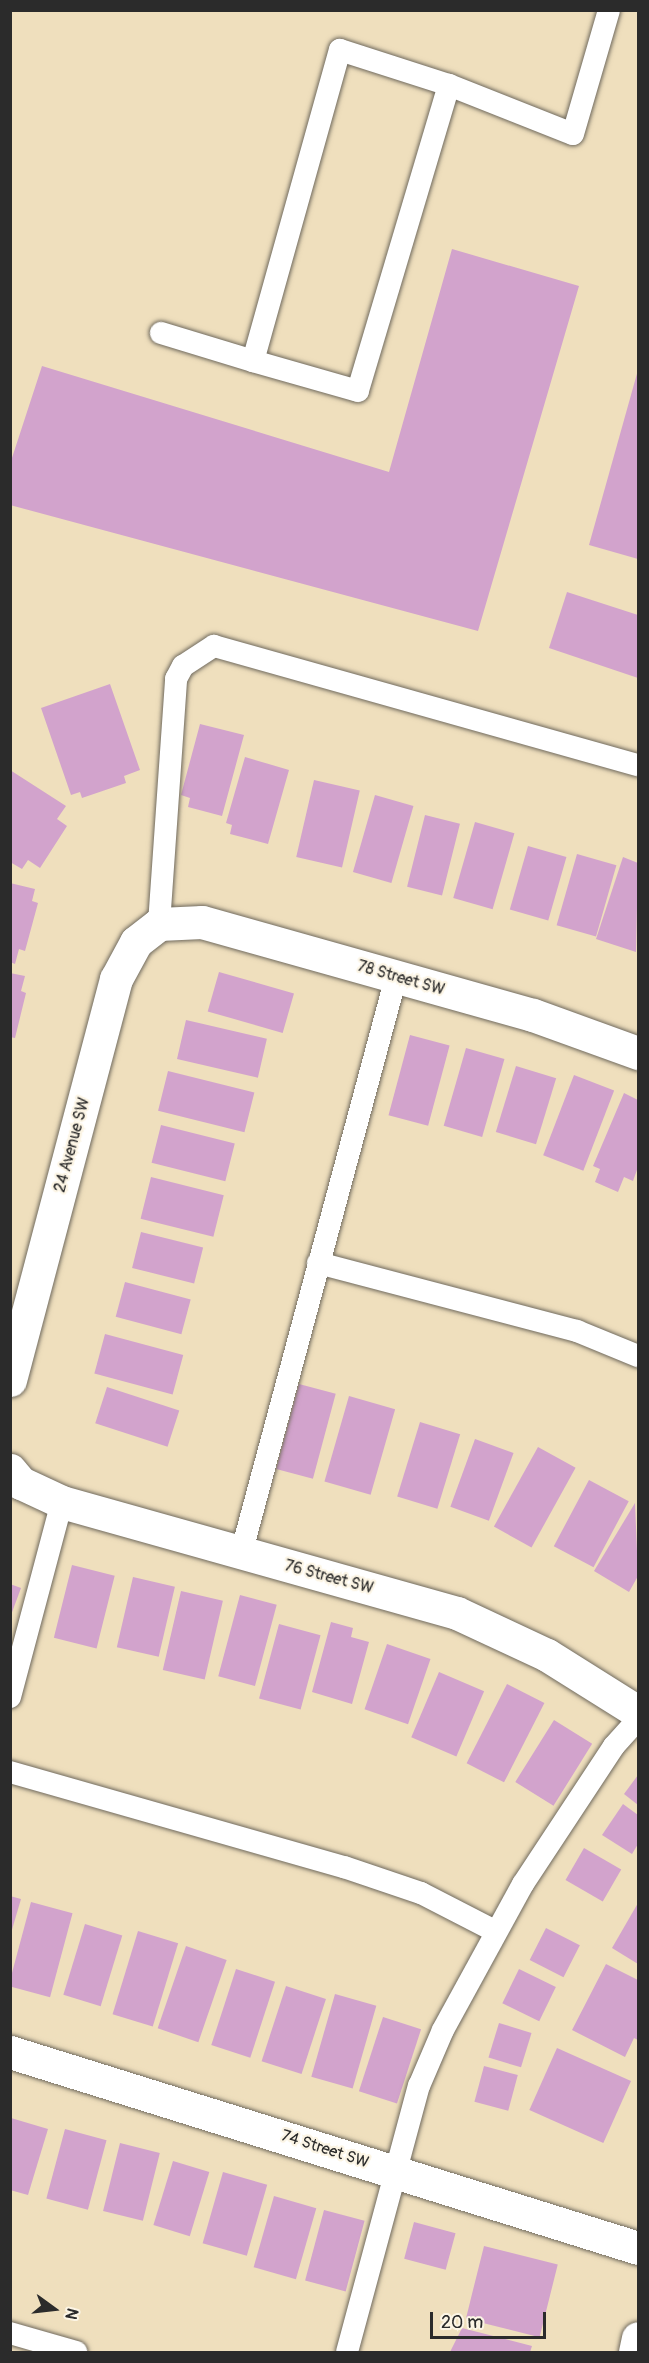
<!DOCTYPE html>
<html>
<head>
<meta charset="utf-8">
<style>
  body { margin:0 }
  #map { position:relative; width:649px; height:2363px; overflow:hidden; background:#efdfbd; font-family:Pangolin,sans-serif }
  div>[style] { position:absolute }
  .building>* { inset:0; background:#d2a3cc; transform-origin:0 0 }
  .roads { filter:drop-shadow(0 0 2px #706a5e) drop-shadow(0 0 2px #706a5e) }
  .service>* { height:22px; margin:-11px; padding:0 11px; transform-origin:11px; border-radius:11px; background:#fff }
  .minor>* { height:33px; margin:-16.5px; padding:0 16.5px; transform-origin:16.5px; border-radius:16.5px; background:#fff }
  .tertiary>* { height:33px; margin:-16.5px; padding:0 16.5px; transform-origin:16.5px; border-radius:16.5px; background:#fff }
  span { translate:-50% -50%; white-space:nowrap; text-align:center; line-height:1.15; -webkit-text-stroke:4.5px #fcf5e5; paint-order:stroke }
  .street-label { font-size:16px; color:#2b2b2b }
  .frame { position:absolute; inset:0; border:12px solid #2b2b2b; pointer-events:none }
  .north { position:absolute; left:24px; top:2279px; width:60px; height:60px; -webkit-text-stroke:4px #fcf5e5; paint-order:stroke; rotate:105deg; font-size:16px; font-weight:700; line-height:24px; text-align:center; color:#2b2b2b }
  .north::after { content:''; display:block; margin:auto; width:21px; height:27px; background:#2b2b2b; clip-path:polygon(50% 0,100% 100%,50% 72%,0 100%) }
  .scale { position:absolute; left:430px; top:2312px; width:116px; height:27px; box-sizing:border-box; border:3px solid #2b2b2b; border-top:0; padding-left:8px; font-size:18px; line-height:21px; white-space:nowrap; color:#2b2b2b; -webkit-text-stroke:4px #fcf5e5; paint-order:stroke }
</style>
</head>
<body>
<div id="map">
  <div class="building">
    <i style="clip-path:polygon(452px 249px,579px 286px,478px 631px,10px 505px,10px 464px,42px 366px,389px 472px)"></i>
    <i style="clip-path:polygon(638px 370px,638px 559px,589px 545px)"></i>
    <i style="clip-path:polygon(567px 592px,638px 615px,638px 678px,549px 648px)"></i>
    <i style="clip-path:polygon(110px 684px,140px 770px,124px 776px,126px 783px,82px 798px,80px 792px,71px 795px,41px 708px)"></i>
    <i style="clip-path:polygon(200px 724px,244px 735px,222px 816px,188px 807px,190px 798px,181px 795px)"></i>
    <i style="clip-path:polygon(245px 757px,289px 770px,268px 844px,230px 834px,232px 825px,226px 823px)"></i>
    <i style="clip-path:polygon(10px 770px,66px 806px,57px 819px,67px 826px,40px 868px,28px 860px,22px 869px,10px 862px)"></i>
    <i style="left:314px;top:780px;width:47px;height:79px;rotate:13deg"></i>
    <i style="left:375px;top:795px;width:40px;height:80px;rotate:16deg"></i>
    <i style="left:425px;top:815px;width:36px;height:74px;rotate:14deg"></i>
    <i style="left:475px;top:822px;width:41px;height:79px;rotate:16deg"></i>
    <i style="left:528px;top:846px;width:40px;height:66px;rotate:16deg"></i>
    <i style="left:577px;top:854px;width:41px;height:74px;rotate:16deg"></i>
    <i style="clip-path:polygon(623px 857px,638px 863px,636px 952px,596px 939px)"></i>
    <i style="clip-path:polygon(10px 883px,35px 889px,32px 901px,38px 903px,25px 951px,19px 949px,15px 964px,10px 962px)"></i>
    <i style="left:219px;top:972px;width:78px;height:41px;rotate:16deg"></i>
    <i style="clip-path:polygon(10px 973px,25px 976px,21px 991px,26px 993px,15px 1038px,10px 1037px)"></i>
    <i style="left:186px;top:1020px;width:83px;height:40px;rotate:13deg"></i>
    <i style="left:410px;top:1035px;width:41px;height:83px;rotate:15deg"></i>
    <i style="left:466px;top:1048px;width:40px;height:81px;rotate:16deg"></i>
    <i style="left:516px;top:1066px;width:42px;height:69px;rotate:17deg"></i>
    <i style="left:168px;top:1071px;width:89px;height:41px;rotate:14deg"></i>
    <i style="left:574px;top:1075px;width:43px;height:86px;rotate:21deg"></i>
    <i style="clip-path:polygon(624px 1093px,638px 1100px,638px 1167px,633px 1181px,624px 1177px,618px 1192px,595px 1182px,600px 1169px,593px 1166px)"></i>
    <i style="left:161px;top:1125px;width:76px;height:39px;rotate:14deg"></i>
    <i style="left:151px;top:1177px;width:75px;height:43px;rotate:14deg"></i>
    <i style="left:141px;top:1232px;width:64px;height:37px;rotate:14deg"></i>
    <i style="left:125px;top:1282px;width:68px;height:36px;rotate:15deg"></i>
    <i style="left:105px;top:1334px;width:81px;height:41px;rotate:15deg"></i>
    <i style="left:299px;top:1384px;width:38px;height:88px;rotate:15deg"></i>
    <i style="left:107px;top:1387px;width:76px;height:38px;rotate:18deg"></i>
    <i style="left:349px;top:1396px;width:48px;height:89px;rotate:16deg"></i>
    <i style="left:420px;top:1422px;width:42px;height:78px;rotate:17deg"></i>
    <i style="left:475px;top:1439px;width:41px;height:72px;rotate:20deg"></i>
    <i style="left:538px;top:1447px;width:43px;height:91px;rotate:29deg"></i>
    <i style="left:589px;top:1480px;width:45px;height:75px;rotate:28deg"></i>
    <i style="clip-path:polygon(635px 1503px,638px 1576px,629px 1592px,594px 1571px)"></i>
    <i style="left:72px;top:1565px;width:44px;height:75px;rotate:14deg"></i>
    <i style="left:133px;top:1577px;width:43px;height:72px;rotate:13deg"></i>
    <i style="clip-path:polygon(10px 1584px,21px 1588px,11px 1615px,10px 1615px)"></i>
    <i style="left:181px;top:1591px;width:43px;height:81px;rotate:13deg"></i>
    <i style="left:240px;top:1595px;width:38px;height:84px;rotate:15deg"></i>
    <i style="clip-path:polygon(331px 1622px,353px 1628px,351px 1637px,369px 1642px,352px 1704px,312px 1692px)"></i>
    <i style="left:279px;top:1624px;width:43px;height:77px;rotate:15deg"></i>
    <i style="left:387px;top:1644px;width:46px;height:69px;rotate:19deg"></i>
    <i style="left:439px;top:1672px;width:49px;height:71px;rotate:23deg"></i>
    <i style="left:507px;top:1684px;width:42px;height:89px;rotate:27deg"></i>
    <i style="left:554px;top:1720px;width:45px;height:73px;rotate:32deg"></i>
    <i style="clip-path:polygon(638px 1775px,638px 1805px,624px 1794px)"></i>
    <i style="clip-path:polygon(623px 1804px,638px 1815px,638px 1844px,632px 1854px,602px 1835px)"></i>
    <i style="left:584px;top:1848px;width:43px;height:37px;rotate:30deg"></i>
    <i style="clip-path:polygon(10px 1896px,21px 1899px,11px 1933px,10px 1932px)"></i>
    <i style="left:31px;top:1902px;width:43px;height:87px;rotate:15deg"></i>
    <i style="clip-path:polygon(638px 1903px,638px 1964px,612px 1948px)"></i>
    <i style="left:85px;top:1924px;width:39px;height:74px;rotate:17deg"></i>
    <i style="left:546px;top:1928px;width:38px;height:36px;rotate:27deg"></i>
    <i style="left:138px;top:1931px;width:42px;height:87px;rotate:17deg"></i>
    <i style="left:186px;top:1946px;width:43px;height:87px;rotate:19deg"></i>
    <i style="clip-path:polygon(606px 1964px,638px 1980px,638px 2040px,634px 2038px,625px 2057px,572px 2030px)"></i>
    <i style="left:236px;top:1969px;width:41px;height:80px;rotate:18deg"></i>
    <i style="left:519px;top:1969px;width:41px;height:38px;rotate:26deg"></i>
    <i style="left:286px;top:1986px;width:42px;height:79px;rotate:18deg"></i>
    <i style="left:335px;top:1994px;width:43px;height:86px;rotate:16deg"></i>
    <i style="left:383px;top:2017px;width:40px;height:78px;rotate:18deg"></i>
    <i style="left:499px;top:2023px;width:34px;height:36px;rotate:17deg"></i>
    <i style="left:557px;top:2048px;width:81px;height:68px;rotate:24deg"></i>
    <i style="left:484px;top:2066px;width:35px;height:37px;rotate:15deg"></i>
    <i style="clip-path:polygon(11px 2118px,48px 2129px,28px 2195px,10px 2190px)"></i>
    <i style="left:65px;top:2129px;width:43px;height:72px;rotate:15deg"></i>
    <i style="left:120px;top:2143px;width:41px;height:70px;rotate:14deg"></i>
    <i style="left:173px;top:2161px;width:38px;height:67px;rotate:17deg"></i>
    <i style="left:223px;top:2172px;width:46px;height:74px;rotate:16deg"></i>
    <i style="left:274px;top:2196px;width:44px;height:74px;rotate:16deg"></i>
    <i style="left:324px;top:2210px;width:42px;height:73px;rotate:15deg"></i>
    <i style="left:414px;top:2222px;width:43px;height:38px;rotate:15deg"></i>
    <i style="left:484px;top:2246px;width:76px;height:75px;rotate:14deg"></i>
    <i style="clip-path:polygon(462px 2328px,532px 2346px,530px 2352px,450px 2352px)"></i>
  </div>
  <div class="roads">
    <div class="service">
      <i style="left:449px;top:85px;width:319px;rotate:106.6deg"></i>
      <i style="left:358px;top:391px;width:109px;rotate:-164.1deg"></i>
      <i style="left:253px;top:361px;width:323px;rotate:-74.4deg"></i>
      <i style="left:340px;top:50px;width:114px;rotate:17.8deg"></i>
      <i style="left:449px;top:85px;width:133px;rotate:21.6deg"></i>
      <i style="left:573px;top:134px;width:129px;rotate:-73.8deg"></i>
      <i style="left:161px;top:333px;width:96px;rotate:16.9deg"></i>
      <i style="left:159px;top:924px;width:246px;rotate:-86deg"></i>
      <i style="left:176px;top:679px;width:15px;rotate:-62deg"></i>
      <i style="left:183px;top:666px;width:37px;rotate:-33deg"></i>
      <i style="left:214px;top:646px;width:440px;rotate:15.7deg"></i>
      <i style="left:318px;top:1263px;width:268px;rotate:14.7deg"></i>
      <i style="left:577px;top:1331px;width:66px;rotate:22.3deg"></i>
      <i style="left:241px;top:1554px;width:597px;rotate:-74.96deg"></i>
      <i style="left:10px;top:1697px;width:202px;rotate:-75.1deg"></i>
      <i style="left:10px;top:1772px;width:347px;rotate:15.9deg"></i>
      <i style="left:344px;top:1867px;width:81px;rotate:18.7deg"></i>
      <i style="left:421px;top:1893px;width:83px;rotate:27.2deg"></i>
      <i style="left:10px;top:2333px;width:69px;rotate:16.1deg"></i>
      <i style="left:347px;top:2352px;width:276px;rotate:-74.9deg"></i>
      <i style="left:419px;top:2086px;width:61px;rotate:-66.8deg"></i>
      <i style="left:443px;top:2030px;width:166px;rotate:-61.3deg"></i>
      <i style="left:523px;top:1884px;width:165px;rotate:-56.6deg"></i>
      <i style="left:614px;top:1746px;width:36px;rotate:-48deg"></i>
    </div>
    <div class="minor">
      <i style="left:10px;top:1380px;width:415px;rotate:-75.2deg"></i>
      <i style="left:116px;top:979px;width:42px;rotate:-61.6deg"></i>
      <i style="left:136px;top:942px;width:29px;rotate:-38deg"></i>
      <i style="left:159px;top:924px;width:43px;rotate:-2.7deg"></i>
      <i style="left:202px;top:922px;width:344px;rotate:15.7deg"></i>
      <i style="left:533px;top:1015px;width:112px;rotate:19.9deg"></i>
      <i style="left:10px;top:1470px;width:17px;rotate:50deg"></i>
      <i style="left:21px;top:1483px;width:45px;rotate:24.9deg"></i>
      <i style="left:62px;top:1502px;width:410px;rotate:15.7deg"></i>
      <i style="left:457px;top:1613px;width:99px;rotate:25deg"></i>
      <i style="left:547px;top:1655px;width:107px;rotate:32.1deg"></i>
      <i style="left:10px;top:2052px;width:658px;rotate:17.33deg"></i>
    </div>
    <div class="tertiary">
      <i style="left:635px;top:2352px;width:14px;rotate:-78deg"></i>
    </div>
  </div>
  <div class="street-label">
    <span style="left:401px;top:978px;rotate:16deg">78 Street SW</span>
    <span style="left:72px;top:1145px;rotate:-75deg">24 Avenue SW</span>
    <span style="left:329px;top:1577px;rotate:15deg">76 Street SW</span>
    <span style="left:325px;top:2149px;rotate:18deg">74 Street SW</span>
  </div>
  <div class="frame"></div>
  <div class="north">N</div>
  <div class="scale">20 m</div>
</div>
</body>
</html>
